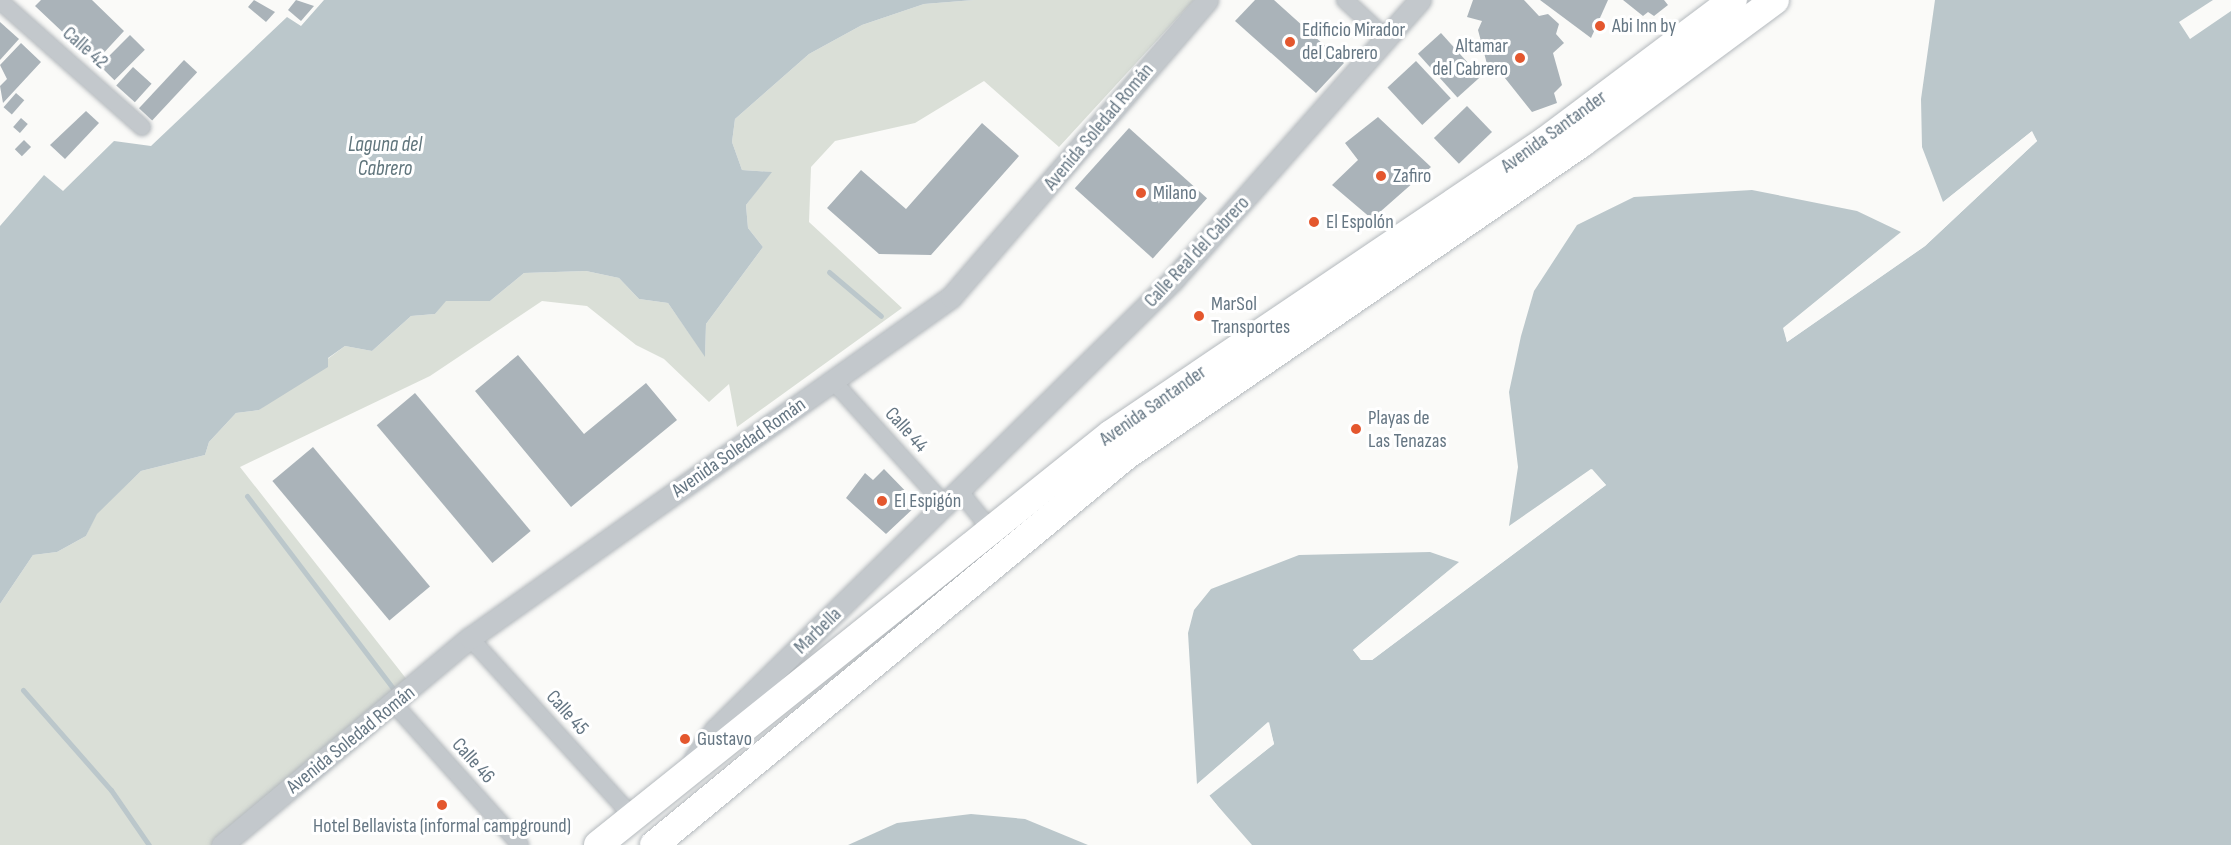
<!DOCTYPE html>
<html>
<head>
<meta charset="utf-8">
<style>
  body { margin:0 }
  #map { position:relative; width:2231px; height:845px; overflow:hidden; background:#fafaf8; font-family:"Sofia Sans Condensed",sans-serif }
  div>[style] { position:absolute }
  .green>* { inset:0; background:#dadfd7 }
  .water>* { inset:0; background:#bbc7cb }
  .pier>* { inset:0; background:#fafaf8 }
  .stream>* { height:5px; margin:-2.5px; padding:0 2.5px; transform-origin:2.5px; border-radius:2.5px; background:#bbc7cb }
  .building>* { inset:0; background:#aab3b9; transform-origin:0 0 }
  .roads { filter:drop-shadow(0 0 2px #b4b9bd) drop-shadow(0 0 2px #b4b9bd) }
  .minor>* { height:16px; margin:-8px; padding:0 8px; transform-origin:8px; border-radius:8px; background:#c3c8cc }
  .tertiary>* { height:21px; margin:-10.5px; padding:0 10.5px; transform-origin:10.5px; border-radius:10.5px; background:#c3c8cc }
  .trunk>* { height:28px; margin:-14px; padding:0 14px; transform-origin:14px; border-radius:14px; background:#fff }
  .dots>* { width:16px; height:16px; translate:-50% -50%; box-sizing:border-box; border:3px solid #fff; border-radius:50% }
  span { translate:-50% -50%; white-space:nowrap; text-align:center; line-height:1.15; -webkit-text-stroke:6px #fff; paint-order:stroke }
  .poi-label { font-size:20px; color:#657683 }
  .left { translate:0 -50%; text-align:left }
  .right { translate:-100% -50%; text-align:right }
  .street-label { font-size:20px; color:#657683 }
  .water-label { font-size:21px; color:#60757c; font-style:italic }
</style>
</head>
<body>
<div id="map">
  <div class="green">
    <i style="clip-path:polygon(974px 0,1194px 0,1059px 147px,984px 81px,915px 123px,835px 141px,811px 167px,809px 222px,902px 308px,737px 427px,729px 384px,709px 402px,664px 359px,636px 345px,587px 306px,542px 301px,430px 376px,240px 467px,408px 681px,213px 845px,0 845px,0 604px,33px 555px,57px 552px,86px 536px,96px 514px,141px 471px,205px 455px,209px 442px,236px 413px,259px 410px,345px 346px,372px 351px,411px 316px,435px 314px,445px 301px,490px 301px,524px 273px,586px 271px,619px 278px,639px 299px,668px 303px,705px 356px,706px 324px,763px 247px,748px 228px,746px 205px,771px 172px,742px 170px,732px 142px,735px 119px,809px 54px,862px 25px,924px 4px)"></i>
  </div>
  <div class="water">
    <i style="clip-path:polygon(324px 0,974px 0,924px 4px,862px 25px,809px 54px,735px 119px,732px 142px,742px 170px,772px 172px,746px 205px,748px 228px,763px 247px,706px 324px,705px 357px,668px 303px,639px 299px,619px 278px,586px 271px,524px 273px,490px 301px,446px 301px,435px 314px,411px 316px,372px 351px,345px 346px,328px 358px,328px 367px,259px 410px,236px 413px,209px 442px,205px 455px,141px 471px,97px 514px,86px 536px,57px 552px,33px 555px,0 604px,0 226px,44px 175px,63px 191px,114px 141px,151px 146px,287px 17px,301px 26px)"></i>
    <i style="clip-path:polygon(1935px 0,2213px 0,2179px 22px,2190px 39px,2231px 11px,2231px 845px,1252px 845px,1209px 796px,1274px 744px,1268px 722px,1197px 785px,1188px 633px,1194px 610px,1211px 589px,1299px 555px,1430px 552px,1459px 562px,1353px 650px,1361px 660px,1372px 660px,1606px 485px,1591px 469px,1509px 526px,1518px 467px,1509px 392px,1521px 336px,1534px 291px,1577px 225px,1634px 197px,1752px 190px,1857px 211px,1901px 232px,1784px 328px,1787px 342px,1925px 246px,2037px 141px,2031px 132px,1943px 202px,1922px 147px,1921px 99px)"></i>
    <i style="clip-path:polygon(971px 814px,1025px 819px,1088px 845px,848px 845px,897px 823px)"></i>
  </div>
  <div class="pier">
    <i style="clip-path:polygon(2032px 131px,2037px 141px,1925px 246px,1787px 342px,1783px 328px,1901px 232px,1787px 329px,1789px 337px,1923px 244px,2033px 141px,2031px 136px,1945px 205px,1941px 204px)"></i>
    <i style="clip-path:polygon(1592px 469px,1606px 485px,1372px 660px,1361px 660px,1353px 650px,1459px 562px,1357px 650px,1362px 657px,1371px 657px,1602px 484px,1591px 473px,1507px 528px)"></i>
    <i style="clip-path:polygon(1269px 722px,1274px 744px,1209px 795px,1248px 845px,1206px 795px,1271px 743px,1267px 727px,1199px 787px,1194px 781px,1197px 784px)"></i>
  </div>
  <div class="stream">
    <i style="left:829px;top:272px;width:68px;rotate:40.2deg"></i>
    <i style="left:247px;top:496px;width:243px;rotate:52.8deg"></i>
    <i style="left:23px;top:690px;width:133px;rotate:48.7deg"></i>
    <i style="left:111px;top:790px;width:67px;rotate:55.4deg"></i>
  </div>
  <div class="building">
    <i style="clip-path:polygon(41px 0,92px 0,124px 31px,99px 58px,92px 52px,88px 56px,35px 6px)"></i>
    <i style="clip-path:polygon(254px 0,275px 12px,266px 22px,248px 7px)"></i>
    <i style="clip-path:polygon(296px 0,314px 6px,301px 21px,288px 10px)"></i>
    <i style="clip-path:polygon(1255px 0,1274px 0,1344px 63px,1316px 93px,1235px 21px)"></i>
    <i style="clip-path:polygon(1473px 0,1524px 0,1539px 16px,1548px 14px,1559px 24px,1556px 34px,1564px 43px,1553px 53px,1562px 85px,1554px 93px,1557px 103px,1532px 112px,1493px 63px,1487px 64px,1478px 30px,1482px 21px,1467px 17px)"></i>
    <i style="clip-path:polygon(1540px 0,1608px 0,1591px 38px)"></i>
    <i style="clip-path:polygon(1623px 0,1664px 0,1668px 5px,1654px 16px,1648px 12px,1643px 16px)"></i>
    <i style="clip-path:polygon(0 22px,19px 39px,0 60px)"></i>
    <i style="left:1441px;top:33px;width:59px;height:31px;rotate:48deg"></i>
    <i style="left:130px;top:35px;width:21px;height:43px;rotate:45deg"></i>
    <i style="clip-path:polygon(21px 43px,41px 62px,3px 103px,0 86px,7px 79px,0 65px)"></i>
    <i style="left:184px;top:60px;width:18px;height:66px;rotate:43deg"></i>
    <i style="left:1416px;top:61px;width:51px;height:39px;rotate:47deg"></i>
    <i style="left:133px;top:67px;width:25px;height:25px;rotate:42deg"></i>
    <i style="left:16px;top:93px;width:11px;height:19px;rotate:41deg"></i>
    <i style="left:1467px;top:106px;width:36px;height:46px;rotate:46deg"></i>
    <i style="clip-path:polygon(86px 111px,99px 123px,65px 159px,50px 145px)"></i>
    <i style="clip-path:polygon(1378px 117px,1431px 167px,1372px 219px,1332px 185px,1358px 160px,1345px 143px)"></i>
    <i style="left:21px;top:118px;width:9px;height:12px;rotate:41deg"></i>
    <i style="clip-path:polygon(982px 123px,1019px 156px,931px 255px,879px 254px,827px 208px,861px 170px,906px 209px)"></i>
    <i style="left:1129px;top:128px;width:105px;height:81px;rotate:42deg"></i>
    <i style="left:24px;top:140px;width:10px;height:13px;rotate:45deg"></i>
    <i style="clip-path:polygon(518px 355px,584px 434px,646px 383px,677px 420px,571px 507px,475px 391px)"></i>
    <i style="left:415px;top:393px;width:180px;height:50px;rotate:50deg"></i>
    <i style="left:313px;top:447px;width:182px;height:53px;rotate:50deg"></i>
    <i style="clip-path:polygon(884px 469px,918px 504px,886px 534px,846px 498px,865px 473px,873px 480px)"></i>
  </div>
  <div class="roads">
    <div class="minor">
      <i style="left:1345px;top:0;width:57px;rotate:42.9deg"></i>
      <i style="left:0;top:1px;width:190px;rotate:41.6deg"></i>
      <i style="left:833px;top:381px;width:170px;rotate:47.9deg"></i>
      <i style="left:961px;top:493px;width:54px;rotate:51deg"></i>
      <i style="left:470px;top:638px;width:242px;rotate:47.7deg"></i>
      <i style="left:395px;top:705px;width:188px;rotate:48.2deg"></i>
    </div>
    <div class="tertiary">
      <i style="left:694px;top:760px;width:37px;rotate:-55deg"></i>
      <i style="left:715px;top:730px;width:641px;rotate:-44.49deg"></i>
      <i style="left:1172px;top:281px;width:375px;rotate:-48.6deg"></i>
      <i style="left:222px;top:845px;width:323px;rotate:-39.9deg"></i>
      <i style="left:470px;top:638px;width:590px;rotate:-35.33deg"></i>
      <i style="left:951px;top:297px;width:392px;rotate:-49.2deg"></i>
    </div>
    <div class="trunk">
      <i style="left:598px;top:845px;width:657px;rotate:-38.7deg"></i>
      <i style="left:1111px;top:434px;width:524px;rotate:-34.02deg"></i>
      <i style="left:1545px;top:141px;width:235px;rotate:-36.9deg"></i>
      <i style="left:654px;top:845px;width:613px;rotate:-39.51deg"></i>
      <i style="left:1127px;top:455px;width:552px;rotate:-34.44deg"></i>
      <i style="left:1582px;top:143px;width:240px;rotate:-36.5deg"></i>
    </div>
  </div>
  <div class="dots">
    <i style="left:1600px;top:26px;background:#e4572e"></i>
    <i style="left:1290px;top:42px;background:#e4572e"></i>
    <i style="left:1520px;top:58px;background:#e4572e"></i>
    <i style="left:1381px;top:176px;background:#e4572e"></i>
    <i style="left:1141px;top:193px;background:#e4572e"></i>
    <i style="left:1314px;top:222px;background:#e4572e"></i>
    <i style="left:1199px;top:316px;background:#e4572e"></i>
    <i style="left:1356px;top:429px;background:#e4572e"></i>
    <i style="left:882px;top:501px;background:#e4572e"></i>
    <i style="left:685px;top:739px;background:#e4572e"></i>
    <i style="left:442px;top:805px;background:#e4572e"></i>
  </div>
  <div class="poi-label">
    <span class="left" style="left:1612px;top:26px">Abi Inn by</span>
    <span class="left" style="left:1302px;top:42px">Edificio Mirador<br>del Cabrero</span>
    <span class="right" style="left:1508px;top:58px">Altamar<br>del Cabrero</span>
    <span class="left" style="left:1393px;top:176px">Zafiro</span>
    <span class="left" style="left:1153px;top:193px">Milano</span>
    <span class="left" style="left:1326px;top:222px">El Espolón</span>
    <span class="left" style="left:1211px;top:316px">MarSol<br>Transportes</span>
    <span class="left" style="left:1368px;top:430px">Playas de<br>Las Tenazas</span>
    <span class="left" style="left:894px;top:501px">El Espigón</span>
    <span class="left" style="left:697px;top:739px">Gustavo</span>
    <span style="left:442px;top:826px">Hotel Bellavista (informal campground)</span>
  </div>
  <div class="street-label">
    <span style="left:85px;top:48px;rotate:41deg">Calle 42</span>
    <span style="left:1099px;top:127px;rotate:-50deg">Avenida Soledad Román</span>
    <span style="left:1554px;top:132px;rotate:-36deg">Avenida Santander</span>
    <span style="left:1197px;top:252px;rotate:-47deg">Calle Real del Cabrero</span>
    <span style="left:1153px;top:406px;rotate:-35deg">Avenida Santander</span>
    <span style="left:906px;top:430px;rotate:48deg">Calle 44</span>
    <span style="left:739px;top:448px;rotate:-35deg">Avenida Soledad Román</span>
    <span style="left:818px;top:631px;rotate:-44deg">Marbella</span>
    <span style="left:567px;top:713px;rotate:48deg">Calle 45</span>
    <span style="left:351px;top:740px;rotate:-39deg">Avenida Soledad Román</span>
    <span style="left:473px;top:761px;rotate:48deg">Calle 46</span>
  </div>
  <div class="water-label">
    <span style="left:385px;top:157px">Laguna del<br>Cabrero</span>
  </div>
</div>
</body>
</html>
